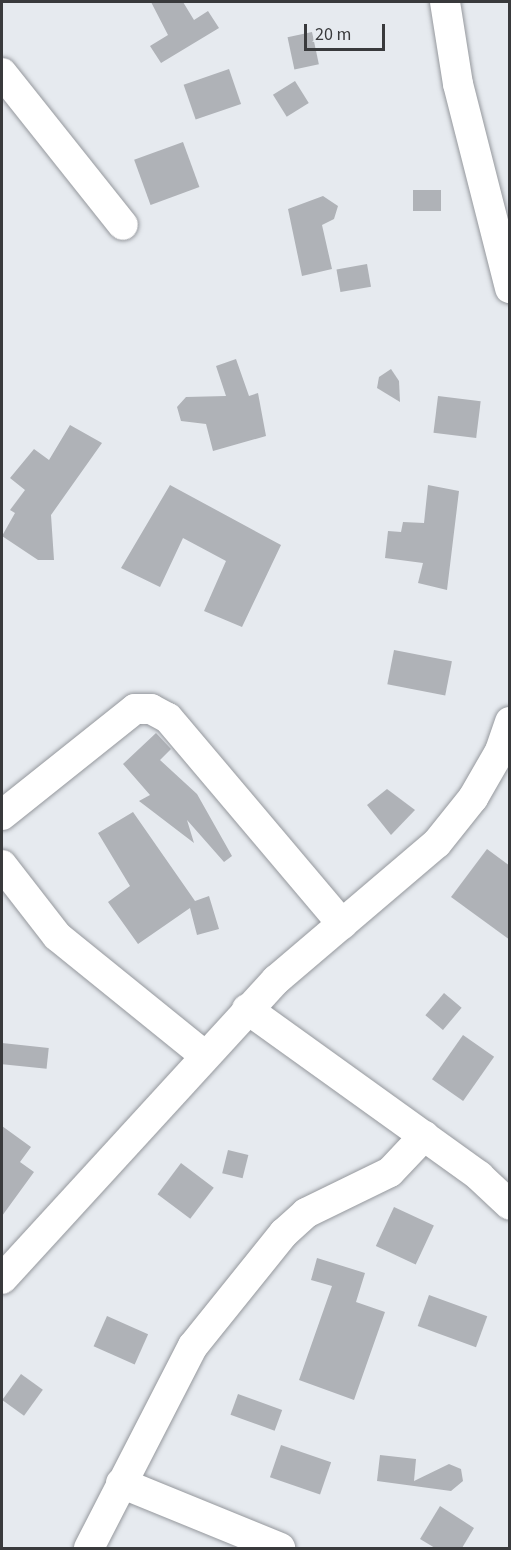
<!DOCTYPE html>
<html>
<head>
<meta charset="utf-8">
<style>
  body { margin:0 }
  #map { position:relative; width:511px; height:1550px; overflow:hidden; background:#e6eaef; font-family:"Source Sans 3",sans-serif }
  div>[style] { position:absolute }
  .building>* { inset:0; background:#afb2b7; transform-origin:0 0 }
  .roads { filter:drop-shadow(0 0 2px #95989d) drop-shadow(0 0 2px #95989d) }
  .minor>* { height:30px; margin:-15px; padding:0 15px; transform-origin:15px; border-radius:15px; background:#fff }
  span { translate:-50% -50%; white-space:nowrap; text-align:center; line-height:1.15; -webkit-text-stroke:5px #e6eaef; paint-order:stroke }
  .frame { position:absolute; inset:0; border:3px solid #393a3c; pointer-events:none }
  .scale { position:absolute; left:304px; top:24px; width:81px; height:27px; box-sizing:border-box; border:3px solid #393a3c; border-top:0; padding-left:8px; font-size:18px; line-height:21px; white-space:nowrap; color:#393a3c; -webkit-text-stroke:4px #e6eaef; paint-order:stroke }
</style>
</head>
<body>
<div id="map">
  <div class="building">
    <i style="clip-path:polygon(151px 2px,183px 2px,194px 20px,208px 11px,219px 28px,161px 63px,150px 46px,168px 35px)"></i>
    <i style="left:312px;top:32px;width:33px;height:25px;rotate:78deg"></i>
    <i style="left:229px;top:69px;width:37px;height:48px;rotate:71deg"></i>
    <i style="left:295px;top:81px;width:26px;height:26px;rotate:58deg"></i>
    <i style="left:183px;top:142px;width:48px;height:52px;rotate:70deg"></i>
    <i style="left:413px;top:190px;width:28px;height:21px"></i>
    <i style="clip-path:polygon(323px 196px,338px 206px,334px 219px,322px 225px,332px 269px,302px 276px,288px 209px)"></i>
    <i style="left:367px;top:264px;width:23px;height:31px;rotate:80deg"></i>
    <i style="clip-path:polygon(236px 359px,249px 396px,258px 393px,266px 436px,213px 451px,206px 424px,181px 421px,177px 407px,186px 397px,226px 396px,216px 366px)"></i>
    <i style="clip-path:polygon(391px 369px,399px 381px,400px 402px,377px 388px,379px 377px)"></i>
    <i style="left:438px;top:396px;width:43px;height:37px;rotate:7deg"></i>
    <i style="clip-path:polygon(70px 425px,102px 443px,51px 515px,54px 560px,38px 560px,2px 536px,15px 513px,10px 510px,25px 490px,10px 478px,34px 449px,49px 460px)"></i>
    <i style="clip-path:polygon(170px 485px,281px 545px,242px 627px,204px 611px,226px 561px,183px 538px,160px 587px,121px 568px)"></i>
    <i style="clip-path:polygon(428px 485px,459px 491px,447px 590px,418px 583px,423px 563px,385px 558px,388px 531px,401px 532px,403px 522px,424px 523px)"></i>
    <i style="left:394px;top:650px;width:59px;height:35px;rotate:11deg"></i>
    <i style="clip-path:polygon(156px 733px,171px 749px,160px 760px,197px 794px,232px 856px,224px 862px,187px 820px,194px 843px,139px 801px,150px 795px,123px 764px)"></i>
    <i style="clip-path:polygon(387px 789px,415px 810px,391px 835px,367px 805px)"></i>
    <i style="clip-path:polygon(133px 812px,195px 901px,209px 896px,219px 929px,197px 935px,190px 908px,138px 944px,108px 902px,130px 886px,98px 833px)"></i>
    <i style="clip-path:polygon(487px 849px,510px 866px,510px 940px,451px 897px)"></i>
    <i style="left:444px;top:993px;width:23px;height:29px;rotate:40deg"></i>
    <i style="left:463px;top:1035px;width:38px;height:54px;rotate:35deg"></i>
    <i style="left:2px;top:1043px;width:47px;height:21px;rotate:6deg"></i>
    <i style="clip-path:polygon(2px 1126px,31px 1147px,20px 1162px,34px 1172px,2px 1216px)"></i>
    <i style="left:228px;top:1150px;width:21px;height:24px;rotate:14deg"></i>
    <i style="left:181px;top:1163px;width:41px;height:39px;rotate:37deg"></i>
    <i style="left:394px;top:1207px;width:44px;height:43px;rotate:25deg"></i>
    <i style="clip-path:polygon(317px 1258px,365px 1273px,356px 1302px,385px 1312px,354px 1400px,299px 1380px,332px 1286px,311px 1280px)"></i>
    <i style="left:429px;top:1295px;width:62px;height:33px;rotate:20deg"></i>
    <i style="left:107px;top:1316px;width:45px;height:33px;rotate:24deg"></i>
    <i style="left:21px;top:1374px;width:27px;height:32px;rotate:36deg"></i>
    <i style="left:238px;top:1394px;width:47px;height:22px;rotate:20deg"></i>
    <i style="left:281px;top:1445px;width:53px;height:34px;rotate:19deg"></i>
    <i style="clip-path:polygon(380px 1455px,416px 1459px,414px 1481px,449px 1464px,461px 1469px,463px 1481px,451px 1491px,377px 1481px)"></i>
    <i style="clip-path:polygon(440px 1506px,474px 1528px,462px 1548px,435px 1548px,420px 1539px)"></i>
  </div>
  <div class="roads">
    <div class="minor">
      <i style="left:445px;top:2px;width:83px;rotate:81deg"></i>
      <i style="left:458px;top:84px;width:211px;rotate:75.7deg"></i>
      <i style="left:2px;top:73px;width:194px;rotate:51.5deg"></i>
      <i style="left:2px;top:815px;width:170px;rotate:-38.6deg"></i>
      <i style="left:135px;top:709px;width:16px"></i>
      <i style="left:151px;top:709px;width:19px;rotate:28deg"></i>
      <i style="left:168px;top:718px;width:270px;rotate:49.8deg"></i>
      <i style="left:2px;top:865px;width:90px;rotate:52.2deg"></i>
      <i style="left:57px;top:936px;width:189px;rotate:39deg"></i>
      <i style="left:247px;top:1009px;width:286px;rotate:35.7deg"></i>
      <i style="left:479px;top:1176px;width:42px;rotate:43.1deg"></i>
      <i style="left:2px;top:1279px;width:406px;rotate:-47.5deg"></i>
      <i style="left:276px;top:980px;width:211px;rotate:-40.4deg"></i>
      <i style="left:437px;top:843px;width:58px;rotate:-51.3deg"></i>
      <i style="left:473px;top:798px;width:54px;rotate:-60.1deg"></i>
      <i style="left:500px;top:751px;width:31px;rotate:-71deg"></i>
      <i style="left:121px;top:1483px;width:172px;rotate:22.2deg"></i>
      <i style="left:89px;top:1548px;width:227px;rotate:-62.8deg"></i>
      <i style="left:193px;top:1346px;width:145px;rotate:-51.2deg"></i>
      <i style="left:284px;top:1233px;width:30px;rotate:-42deg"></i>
      <i style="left:306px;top:1213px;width:93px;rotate:-26deg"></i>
      <i style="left:390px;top:1172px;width:50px;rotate:-46.6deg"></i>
    </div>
  </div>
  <div class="frame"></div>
  <div class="scale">20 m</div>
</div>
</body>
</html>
